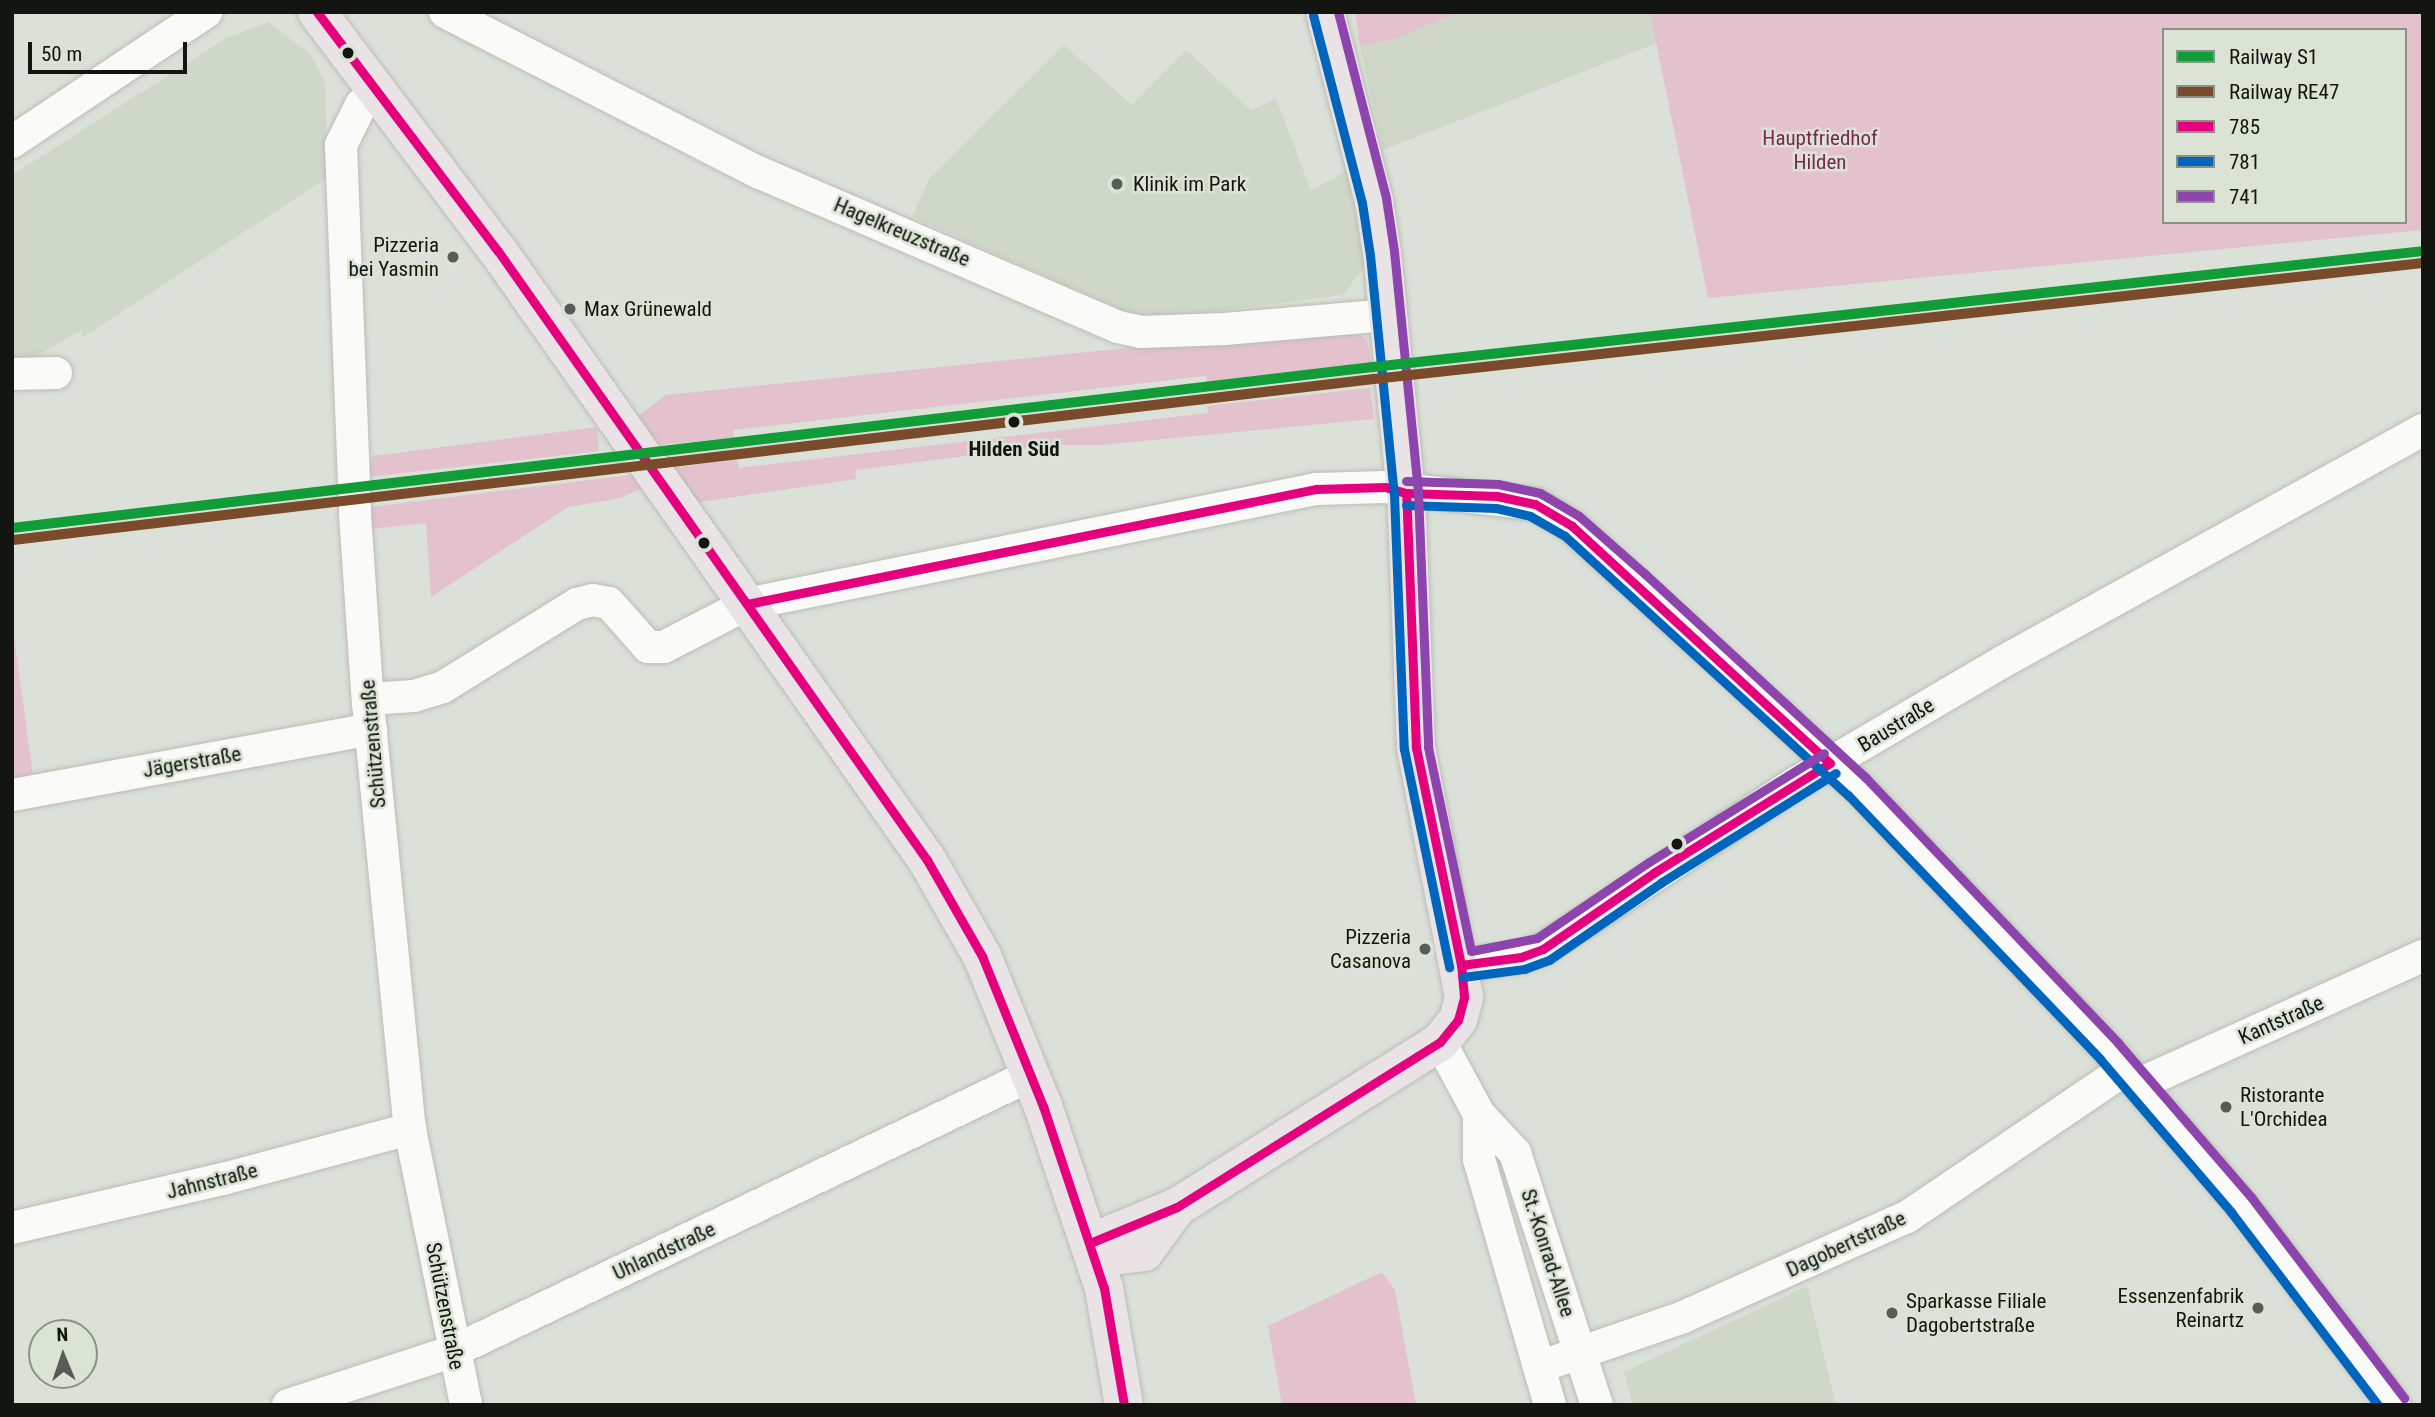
<!DOCTYPE html>
<html>
<head>
<meta charset="utf-8">
<style>
  body { margin:0 }
  #map { position:relative; width:2435px; height:1417px; overflow:hidden; background:#dbe0d8; font-family:"Roboto Condensed",sans-serif }
  div>[style] { position:absolute }
  .built>* { inset:0; background:#cfd7c8 }
  .green>* { inset:0; background:#e3c2ce }
  .roads { filter:drop-shadow(0 0 2px #babdb7) drop-shadow(0 0 2px #babdb7) }
  .minor>* { height:32px; margin:-16px; padding:0 16px; transform-origin:16px; border-radius:16px; background:#fafaf9 }
  .major>* { height:38px; margin:-19px; padding:0 19px; transform-origin:19px; border-radius:19px; background:#e9e3e6 }
  .bus-1>* { height:9px; margin:-4.5px; padding:0 4.5px; transform-origin:4.5px; border-radius:4.5px; background:#e5007d }
  .bus-2>* { height:9px; margin:-4.5px; padding:0 4.5px; transform-origin:4.5px; border-radius:4.5px; background:#0065bd }
  .bus-3>* { height:9px; margin:-4.5px; padding:0 4.5px; transform-origin:4.5px; border-radius:4.5px; background:#8e44ad }
  .rail-1>* { height:10px; margin:-5px; padding:0 5px; transform-origin:5px; border-radius:5px; background:#109c37 }
  .rail-2>* { height:10px; margin:-5px; padding:0 5px; transform-origin:5px; border-radius:5px; background:#7a4b2a }
  .dots>* { width:19px; height:19px; translate:-50% -50%; box-sizing:border-box; border:4px solid #dbe3d4; border-radius:50% }
  span { translate:-50% -50%; white-space:nowrap; text-align:center; line-height:1.15; -webkit-text-stroke:5px #dbe3d4; paint-order:stroke }
  .park-label { font-size:21px; color:#7b2753 }
  .poi-label { font-size:21px; color:#121510 }
  .left { translate:0 -50%; text-align:left }
  .right { translate:-100% -50%; text-align:right }
  .street-label { font-size:21px; color:#121510 }
  .stop-label { font-size:21px; color:#121510; font-weight:700 }
  .frame { position:absolute; inset:0; border:14px solid #121510; pointer-events:none }
  .legend { position:absolute; left:2162px; top:28px; width:245px; height:196px; box-sizing:border-box; background:#dbe3d4; border:2px solid #8b9186; margin:0; padding:9px 12px; list-style:none; font-size:21px; color:#121510 }
  .legend li { display:flex; align-items:center; gap:14px; height:35px }
  .legend b { width:35px; border:2px solid #8b9186 }
  .north { position:absolute; left:28px; top:1319px; width:70px; height:70px; box-sizing:border-box; background:#dbe3d4; border:2px solid #8b9186; border-radius:50%; rotate:358deg; font-size:19px; font-weight:700; line-height:28px; text-align:center; color:#121510 }
  .north::after { content:''; display:block; margin:auto; width:24px; height:32px; background:#585c56; clip-path:polygon(50% 0,100% 100%,50% 72%,0 100%) }
  .scale { position:absolute; left:28px; top:42px; width:159px; height:32px; box-sizing:border-box; border:4px solid #121510; border-top:0; padding-left:9px; font-size:21px; line-height:24px; white-space:nowrap; color:#121510; -webkit-text-stroke:5px #dbe3d4; paint-order:stroke }
</style>
</head>
<body>
<div id="map">
  <div class="built">
    <i style="clip-path:polygon(1459px 12px,1650px 12px,1657px 43px,1383px 150px,1360px 46px,1392px 40px)"></i>
    <i style="clip-path:polygon(269px 22px,311px 55px,325px 83px,328px 177px,82px 338px,82px 330px,12px 370px,12px 175px,227px 38px)"></i>
    <i style="clip-path:polygon(1064px 45px,1132px 105px,1186px 50px,1252px 111px,1276px 98px,1311px 191px,1347px 171px,1365px 265px,1343px 295px,1177px 316px,1130px 314px,912px 217px,930px 177px)"></i>
    <i style="clip-path:polygon(1807px 1286px,1836px 1405px,1633px 1405px,1624px 1372px)"></i>
  </div>
  <div class="green">
    <i style="clip-path:polygon(1355px 12px,1459px 12px,1392px 40px,1360px 46px)"></i>
    <i style="clip-path:polygon(evenodd,1650px 12px,2423px 12px,2423px 230px,1708px 298px,1650px 12px,2164px 30px,2405px 30px,2405px 222px,2164px 222px,2164px 30px)"></i>
    <i style="clip-path:polygon(1359px 334px,1367px 340px,1371px 362px,1207px 383px,1206px 376px,733px 430px,734px 438px,648px 446px,631px 421px,666px 395px,1127px 348px)"></i>
    <i style="clip-path:polygon(1370px 388px,1374px 419px,1101px 445px,1054px 445px,855px 470px,856px 479px,687px 504px,663px 469px,737px 460px,739px 468px,1208px 413px,1207px 406px)"></i>
    <i style="clip-path:polygon(597px 427px,599px 451px,367px 477px,373px 456px)"></i>
    <i style="clip-path:polygon(639px 474px,644px 487px,621px 498px,568px 507px,431px 597px,426px 523px,372px 529px,370px 507px)"></i>
    <i style="clip-path:polygon(12px 621px,34px 783px,12px 786px)"></i>
    <i style="clip-path:polygon(1382px 1272px,1395px 1290px,1416px 1405px,1282px 1405px,1268px 1326px)"></i>
  </div>
  <div class="roads">
    <div class="minor">
      <i style="left:445px;top:12px;width:352px;rotate:27.1deg"></i>
      <i style="left:758px;top:172px;width:392px;rotate:23.3deg"></i>
      <i style="left:1118px;top:327px;width:24px;rotate:12deg"></i>
      <i style="left:1141px;top:332px;width:84px;rotate:-2deg"></i>
      <i style="left:1225px;top:329px;width:165px;rotate:-4.9deg"></i>
      <i style="left:380px;top:92px;width:23px;rotate:146deg"></i>
      <i style="left:361px;top:105px;width:45px;rotate:116.6deg"></i>
      <i style="left:341px;top:145px;width:369px;rotate:87.8deg"></i>
      <i style="left:355px;top:514px;width:189px;rotate:86.1deg"></i>
      <i style="left:368px;top:703px;width:428px;rotate:84.4deg"></i>
      <i style="left:410px;top:1129px;width:282px;rotate:78.5deg"></i>
      <i style="left:12px;top:142px;width:234px;rotate:-33.8deg"></i>
      <i style="left:12px;top:374px;width:44px;rotate:-1.3deg"></i>
      <i style="left:368px;top:699px;width:46px;rotate:-3.7deg"></i>
      <i style="left:414px;top:696px;width:30px;rotate:-17deg"></i>
      <i style="left:443px;top:687px;width:158px;rotate:-31.8deg"></i>
      <i style="left:577px;top:604px;width:16px;rotate:-14deg"></i>
      <i style="left:593px;top:600px;width:16px;rotate:11deg"></i>
      <i style="left:609px;top:603px;width:59px;rotate:48.4deg"></i>
      <i style="left:648px;top:647px;width:16px"></i>
      <i style="left:664px;top:647px;width:93px;rotate:-27.4deg"></i>
      <i style="left:747px;top:604px;width:581px;rotate:-11.43deg"></i>
      <i style="left:1316px;top:489px;width:69px;rotate:-1.7deg"></i>
      <i style="left:1385px;top:487px;width:151px;rotate:6.5deg"></i>
      <i style="left:1535px;top:504px;width:43px;rotate:30.7deg"></i>
      <i style="left:1572px;top:526px;width:386px;rotate:42.4deg"></i>
      <i style="left:1857px;top:786px;width:366px;rotate:46.4deg"></i>
      <i style="left:2109px;top:1051px;width:202px;rotate:49.2deg"></i>
      <i style="left:2241px;top:1204px;width:253px;rotate:52.7deg"></i>
      <i style="left:12px;top:795px;width:365px;rotate:-10.4deg"></i>
      <i style="left:1461px;top:965px;width:61px;rotate:-7.6deg"></i>
      <i style="left:1521px;top:957px;width:23px;rotate:-20deg"></i>
      <i style="left:1543px;top:949px;width:303px;rotate:-33.3deg"></i>
      <i style="left:1796px;top:783px;width:241px;rotate:-30.4deg"></i>
      <i style="left:2004px;top:661px;width:478px;rotate:-28.9deg"></i>
      <i style="left:1440px;top:1042px;width:82px;rotate:61.6deg"></i>
      <i style="left:1479px;top:1114px;width:53px;rotate:47.3deg"></i>
      <i style="left:1515px;top:1153px;width:265px;rotate:72deg"></i>
      <i style="left:2139px;top:1084px;width:312px;rotate:-24.3deg"></i>
      <i style="left:1479px;top:1114px;width:45px;rotate:90deg"></i>
      <i style="left:1479px;top:1159px;width:256px;rotate:73.9deg"></i>
      <i style="left:12px;top:1228px;width:217px;rotate:-13.1deg"></i>
      <i style="left:223px;top:1179px;width:194px;rotate:-15deg"></i>
      <i style="left:1539px;top:1367px;width:152px;rotate:-19.1deg"></i>
      <i style="left:1683px;top:1317px;width:245px;rotate:-24.1deg"></i>
      <i style="left:1907px;top:1217px;width:264px;rotate:-34.1deg"></i>
      <i style="left:288px;top:1405px;width:175px;rotate:-18deg"></i>
      <i style="left:454px;top:1351px;width:640px;rotate:-25.56deg"></i>
    </div>
    <div class="major">
      <i style="left:317px;top:12px;width:300px;rotate:52.9deg"></i>
      <i style="left:498px;top:251px;width:745px;rotate:54.84deg"></i>
      <i style="left:927px;top:860px;width:111px;rotate:60.2deg"></i>
      <i style="left:982px;top:956px;width:162px;rotate:67.9deg"></i>
      <i style="left:1043px;top:1106px;width:192px;rotate:71.5deg"></i>
      <i style="left:1104px;top:1288px;width:119px;rotate:80.3deg"></i>
      <i style="left:1090px;top:1243px;width:94px;rotate:-22.5deg"></i>
      <i style="left:1177px;top:1207px;width:310px;rotate:-32.1deg"></i>
      <i style="left:1440px;top:1042px;width:28px;rotate:-51deg"></i>
      <i style="left:1458px;top:1020px;width:24px;rotate:-75deg"></i>
      <i style="left:1464px;top:997px;width:254px;rotate:-100.9deg"></i>
      <i style="left:1416px;top:748px;width:255px;rotate:-92.2deg"></i>
      <i style="left:1406px;top:493px;width:241px;rotate:-95.7deg"></i>
      <i style="left:1382px;top:253px;width:53px;rotate:-98.7deg"></i>
      <i style="left:1374px;top:201px;width:195px;rotate:-104.5deg"></i>
      <i style="left:1090px;top:1243px;width:30px;rotate:24deg"></i>
      <i style="left:1117px;top:1255px;width:27px;rotate:-6deg"></i>
      <i style="left:1144px;top:1252px;width:56px;rotate:-53.7deg"></i>
    </div>
  </div>
  <div class="bus-1">
    <i style="left:317px;top:12px;width:300px;rotate:52.9deg"></i>
    <i style="left:498px;top:251px;width:745px;rotate:54.84deg"></i>
    <i style="left:927px;top:860px;width:111px;rotate:60.2deg"></i>
    <i style="left:982px;top:956px;width:162px;rotate:67.9deg"></i>
    <i style="left:1043px;top:1106px;width:192px;rotate:71.5deg"></i>
    <i style="left:1104px;top:1288px;width:119px;rotate:80.3deg"></i>
    <i style="left:747px;top:604px;width:581px;rotate:-11.43deg"></i>
    <i style="left:1316px;top:489px;width:69px;rotate:-1.7deg"></i>
    <i style="left:1385px;top:487px;width:22px;rotate:16deg"></i>
    <i style="left:1406px;top:493px;width:91px;rotate:1.9deg"></i>
    <i style="left:1497px;top:496px;width:39px;rotate:12deg"></i>
    <i style="left:1535px;top:504px;width:43px;rotate:30.7deg"></i>
    <i style="left:1572px;top:526px;width:350px;rotate:42.6deg"></i>
    <i style="left:1461px;top:965px;width:61px;rotate:-7.6deg"></i>
    <i style="left:1521px;top:957px;width:23px;rotate:-20deg"></i>
    <i style="left:1543px;top:949px;width:136px;rotate:-34.5deg"></i>
    <i style="left:1655px;top:872px;width:206px;rotate:-31.9deg"></i>
    <i style="left:1090px;top:1243px;width:94px;rotate:-22.5deg"></i>
    <i style="left:1177px;top:1207px;width:310px;rotate:-32.1deg"></i>
    <i style="left:1440px;top:1042px;width:28px;rotate:-51deg"></i>
    <i style="left:1458px;top:1020px;width:24px;rotate:-75deg"></i>
    <i style="left:1464px;top:997px;width:32px;rotate:-95deg"></i>
    <i style="left:1461px;top:965px;width:222px;rotate:-101.7deg"></i>
    <i style="left:1416px;top:748px;width:255px;rotate:-92.2deg"></i>
  </div>
  <div class="bus-2">
    <i style="left:1313px;top:15px;width:194px;rotate:75.4deg"></i>
    <i style="left:1362px;top:203px;width:53px;rotate:81.3deg"></i>
    <i style="left:1370px;top:255px;width:240px;rotate:84.3deg"></i>
    <i style="left:1394px;top:494px;width:255px;rotate:87.8deg"></i>
    <i style="left:1404px;top:749px;width:223px;rotate:78.3deg"></i>
    <i style="left:1406px;top:505px;width:90px;rotate:1.9deg"></i>
    <i style="left:1496px;top:508px;width:35px;rotate:13deg"></i>
    <i style="left:1530px;top:516px;width:40px;rotate:29.7deg"></i>
    <i style="left:1565px;top:536px;width:384px;rotate:42.5deg"></i>
    <i style="left:1848px;top:795px;width:365px;rotate:46.3deg"></i>
    <i style="left:2100px;top:1059px;width:201px;rotate:49.4deg"></i>
    <i style="left:2231px;top:1212px;width:243px;rotate:52.7deg"></i>
    <i style="left:1463px;top:977px;width:62px;rotate:-7.5deg"></i>
    <i style="left:1524px;top:969px;width:27px;rotate:-20deg"></i>
    <i style="left:1549px;top:960px;width:137px;rotate:-34.6deg"></i>
    <i style="left:1662px;top:882px;width:205px;rotate:-32.1deg"></i>
  </div>
  <div class="bus-3">
    <i style="left:1338px;top:12px;width:192px;rotate:75.5deg"></i>
    <i style="left:1386px;top:198px;width:54px;rotate:81.4deg"></i>
    <i style="left:1394px;top:251px;width:243px;rotate:84.3deg"></i>
    <i style="left:1418px;top:493px;width:254px;rotate:87.7deg"></i>
    <i style="left:1428px;top:747px;width:208px;rotate:78.1deg"></i>
    <i style="left:1471px;top:951px;width:67px;rotate:-11.1deg"></i>
    <i style="left:1537px;top:938px;width:135px;rotate:-34.2deg"></i>
    <i style="left:1649px;top:862px;width:206px;rotate:-31.9deg"></i>
    <i style="left:1406px;top:481px;width:92px;rotate:1.9deg"></i>
    <i style="left:1498px;top:484px;width:43px;rotate:12.1deg"></i>
    <i style="left:1540px;top:493px;width:45px;rotate:30.5deg"></i>
    <i style="left:1579px;top:516px;width:88px;rotate:41.3deg"></i>
    <i style="left:1645px;top:574px;width:301px;rotate:42.7deg"></i>
    <i style="left:1866px;top:778px;width:366px;rotate:46.4deg"></i>
    <i style="left:2118px;top:1043px;width:203px;rotate:49.2deg"></i>
    <i style="left:2251px;top:1197px;width:253px;rotate:52.7deg"></i>
  </div>
  <div class="rail-1">
    <i style="left:12px;top:528px;width:1370px;rotate:-6.75deg"></i>
    <i style="left:1373px;top:367px;width:1056px;rotate:-6.3deg"></i>
  </div>
  <div class="rail-2">
    <i style="left:13px;top:540px;width:1370px;rotate:-6.75deg"></i>
    <i style="left:1374px;top:379px;width:1055px;rotate:-6.31deg"></i>
  </div>
  <div class="dots">
    <i style="left:348px;top:53px;background:#121510"></i>
    <i style="left:1117px;top:184px;background:#585c56"></i>
    <i style="left:453px;top:257px;background:#585c56"></i>
    <i style="left:570px;top:309px;background:#585c56"></i>
    <i style="left:1014px;top:422px;background:#121510"></i>
    <i style="left:704px;top:543px;background:#121510"></i>
    <i style="left:1677px;top:844px;background:#121510"></i>
    <i style="left:1425px;top:949px;background:#585c56"></i>
    <i style="left:2226px;top:1107px;background:#585c56"></i>
    <i style="left:2258px;top:1308px;background:#585c56"></i>
    <i style="left:1892px;top:1313px;background:#585c56"></i>
  </div>
  <div class="park-label">
    <span style="left:1820px;top:150px">Hauptfriedhof<br>Hilden</span>
  </div>
  <div class="poi-label">
    <span class="left" style="left:1133px;top:184px">Klinik im Park</span>
    <span class="right" style="left:439px;top:257px">Pizzeria<br>bei Yasmin</span>
    <span class="left" style="left:584px;top:309px">Max Grünewald</span>
    <span class="right" style="left:1411px;top:949px">Pizzeria<br>Casanova</span>
    <span class="left" style="left:2240px;top:1107px">Ristorante<br>L'Orchidea</span>
    <span class="right" style="left:2244px;top:1308px">Essenzenfabrik<br>Reinartz</span>
    <span class="left" style="left:1906px;top:1313px">Sparkasse Filiale<br>Dagobertstraße</span>
  </div>
  <div class="street-label">
    <span style="left:902px;top:232px;rotate:23deg">Hagelkreuzstraße</span>
    <span style="left:1896px;top:725px;rotate:-31deg">Baustraße</span>
    <span style="left:373px;top:744px;rotate:-95deg">Schützenstraße</span>
    <span style="left:192px;top:762px;rotate:-10deg">Jägerstraße</span>
    <span style="left:2281px;top:1020px;rotate:-24deg">Kantstraße</span>
    <span style="left:212px;top:1181px;rotate:-14deg">Jahnstraße</span>
    <span style="left:1846px;top:1244px;rotate:-25deg">Dagobertstraße</span>
    <span style="left:664px;top:1251px;rotate:-25deg">Uhlandstraße</span>
    <span style="left:1548px;top:1253px;rotate:72deg">St.-Konrad-Allee</span>
    <span style="left:445px;top:1306px;rotate:79deg">Schützenstraße</span>
  </div>
  <div class="stop-label">
    <span style="left:1014px;top:449px">Hilden Süd</span>
  </div>
  <div class="frame"></div>
  <ul class="legend">
  <li><b style="height:9px;background:#109c37"></b>Railway S1</li>
  <li><b style="height:9px;background:#7a4b2a"></b>Railway RE47</li>
  <li><b style="height:9px;background:#e5007d"></b>785</li>
  <li><b style="height:9px;background:#0065bd"></b>781</li>
  <li><b style="height:9px;background:#8e44ad"></b>741</li>
  </ul>
  <div class="north">N</div>
  <div class="scale">50 m</div>
</div>
</body>
</html>
